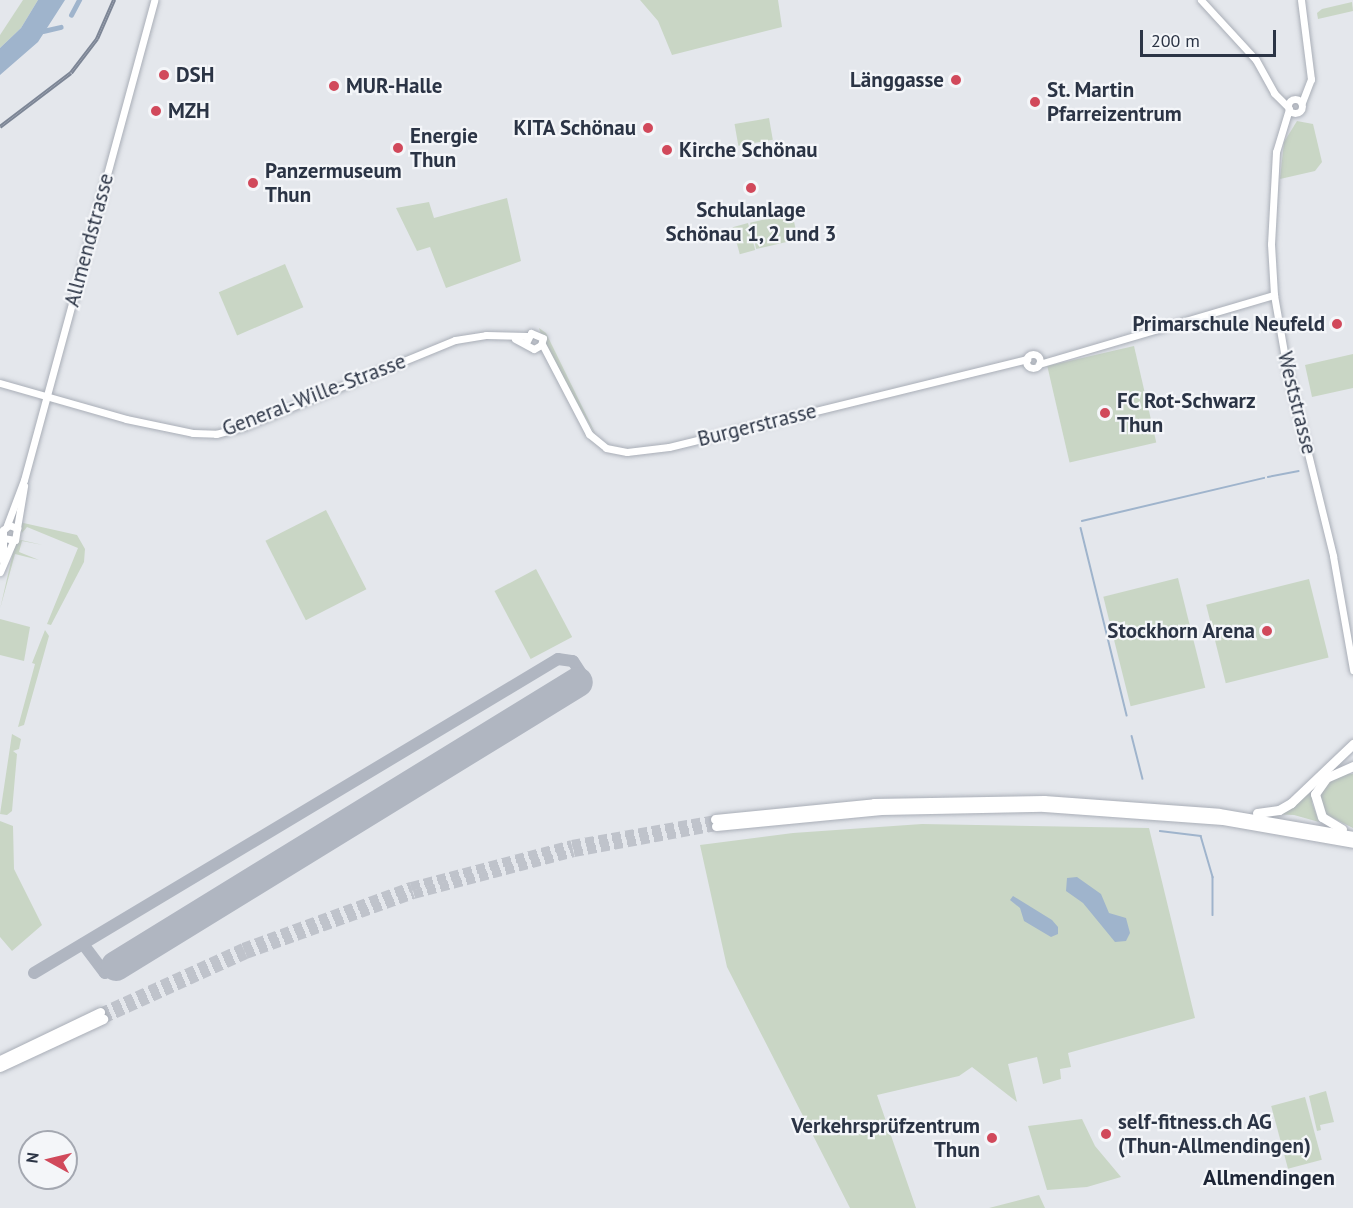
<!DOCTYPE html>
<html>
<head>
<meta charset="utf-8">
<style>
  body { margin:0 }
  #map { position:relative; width:1353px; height:1208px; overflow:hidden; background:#e4e7ec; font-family:"PT Sans",sans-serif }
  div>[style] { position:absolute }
  .green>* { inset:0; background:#c9d6c5; transform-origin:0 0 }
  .water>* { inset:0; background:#9fb4cc }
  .stream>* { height:1.5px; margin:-0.75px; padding:0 0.75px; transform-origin:0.75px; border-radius:0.75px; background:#9fb4cc }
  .canal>* { height:4.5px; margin:-2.25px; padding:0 2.25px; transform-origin:2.25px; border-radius:2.25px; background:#9fb4cc }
  .taxiway>* { height:12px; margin:-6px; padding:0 6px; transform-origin:6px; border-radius:6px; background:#b0b6c1 }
  .runway>* { height:30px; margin:-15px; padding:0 15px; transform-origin:15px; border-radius:15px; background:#b0b6c1 }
  .motorway-tunnel>* { height:9px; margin-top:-4.5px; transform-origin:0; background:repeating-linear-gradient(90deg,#bfc3cb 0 9px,transparent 0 13.5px) }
  .roads { filter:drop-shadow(0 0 2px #a9aeb7) drop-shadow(0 0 2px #a9aeb7) }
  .secondary>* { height:7px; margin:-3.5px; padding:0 3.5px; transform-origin:3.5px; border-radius:3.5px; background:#fff }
  .secondary>.ring { margin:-3.5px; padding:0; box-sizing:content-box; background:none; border:7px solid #fff; border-radius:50% }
  .motorway>* { height:9px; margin:-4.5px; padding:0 4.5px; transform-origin:4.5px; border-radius:4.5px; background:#fff }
  .rail>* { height:4px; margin-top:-2px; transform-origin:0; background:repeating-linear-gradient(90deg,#f4f6f9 0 4.5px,#7d8696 0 9px); box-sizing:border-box; border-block:2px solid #7d8696 }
  .dots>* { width:16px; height:16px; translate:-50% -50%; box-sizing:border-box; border:3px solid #f4f6f9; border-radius:50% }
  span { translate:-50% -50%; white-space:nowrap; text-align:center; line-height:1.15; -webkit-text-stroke:4.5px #f4f6f9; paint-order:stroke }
  .poi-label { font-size:21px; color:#2b3445; font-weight:700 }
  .left { translate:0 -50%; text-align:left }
  .right { translate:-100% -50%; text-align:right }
  .street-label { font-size:21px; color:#2b3445 }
  .neighbourhood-label { font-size:22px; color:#1d2536; font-weight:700 }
  .north { position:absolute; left:18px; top:1130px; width:60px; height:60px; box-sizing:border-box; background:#f4f6f9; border:2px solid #a4a8b1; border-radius:50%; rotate:278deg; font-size:16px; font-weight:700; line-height:24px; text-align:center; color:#2b3445 }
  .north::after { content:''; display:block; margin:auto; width:21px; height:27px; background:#d1495b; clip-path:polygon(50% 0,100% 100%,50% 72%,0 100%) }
  .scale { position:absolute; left:1140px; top:30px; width:136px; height:27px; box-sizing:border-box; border:3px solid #2b3445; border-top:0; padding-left:8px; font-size:18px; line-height:21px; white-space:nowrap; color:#2b3445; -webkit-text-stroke:4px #f4f6f9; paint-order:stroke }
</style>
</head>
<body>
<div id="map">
  <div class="green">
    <i style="clip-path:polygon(23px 0,38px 0,21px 28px,0 48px,0 35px)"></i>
    <i style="clip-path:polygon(640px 0,778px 0,782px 27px,672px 55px,658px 21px)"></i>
    <i style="clip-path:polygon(1352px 2px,1353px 11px,1318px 19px,1317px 13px,1322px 9px)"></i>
    <i style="left:769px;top:118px;width:22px;height:35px;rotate:80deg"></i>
    <i style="clip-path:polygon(1297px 121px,1313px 124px,1322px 162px,1315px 171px,1280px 179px,1284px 142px)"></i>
    <i style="clip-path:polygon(507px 198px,521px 261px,446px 288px,430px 247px,417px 251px,396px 208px,429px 202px,434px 218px)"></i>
    <i style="left:792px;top:213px;width:27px;height:43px;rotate:77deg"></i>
    <i style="left:748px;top:223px;width:28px;height:16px;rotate:75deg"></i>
    <i style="left:285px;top:264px;width:47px;height:72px;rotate:67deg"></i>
    <i style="clip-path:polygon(539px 328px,546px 333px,597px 437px,545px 348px)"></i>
    <i style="left:1134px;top:346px;width:99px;height:89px;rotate:77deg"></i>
    <i style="clip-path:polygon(1353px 354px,1353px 388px,1312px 397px,1305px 365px)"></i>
    <i style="left:326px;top:510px;width:89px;height:68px;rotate:63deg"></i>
    <i style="clip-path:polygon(19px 522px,77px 535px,85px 549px,84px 562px,51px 625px,47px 624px,78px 548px,27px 527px,22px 533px)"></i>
    <i style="clip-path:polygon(21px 540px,43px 545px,22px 541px,19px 552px,39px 560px,15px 554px,0 609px,15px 544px)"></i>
    <i style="left:536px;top:569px;width:77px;height:47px;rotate:62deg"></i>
    <i style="left:1178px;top:578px;width:113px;height:77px;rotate:76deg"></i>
    <i style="left:1309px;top:579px;width:81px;height:106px;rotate:76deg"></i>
    <i style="clip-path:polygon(0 619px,30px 627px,24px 661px,0 655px)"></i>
    <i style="clip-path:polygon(45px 630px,49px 636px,24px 725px,18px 727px,35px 664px,32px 663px)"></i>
    <i style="clip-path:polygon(12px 734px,21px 739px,19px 749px,13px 751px,17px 754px,12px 811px,7px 815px,0 814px)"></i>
    <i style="clip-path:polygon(1345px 774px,1353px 774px,1353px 828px,1323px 813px,1319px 793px,1324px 784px)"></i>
    <i style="clip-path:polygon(1315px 785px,1312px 803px,1319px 822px,1294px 815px,1273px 814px)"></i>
    <i style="clip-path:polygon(0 821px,13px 826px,14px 869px,42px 925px,12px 951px,0 937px)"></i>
    <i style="clip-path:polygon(922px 824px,1149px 828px,1195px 1018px,1068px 1053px,1071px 1067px,1060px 1069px,1061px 1079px,1043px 1084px,1037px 1057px,1008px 1064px,1017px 1102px,972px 1067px,959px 1076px,877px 1095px,916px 1208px,850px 1208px,727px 967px,700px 845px,793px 833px)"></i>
    <i style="clip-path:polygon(1326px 1091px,1334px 1122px,1320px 1125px,1321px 1130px,1317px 1131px,1309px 1096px)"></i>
    <i style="left:1305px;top:1097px;width:65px;height:35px;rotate:75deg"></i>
    <i style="clip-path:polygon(1082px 1119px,1095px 1146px,1121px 1177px,1087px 1187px,1047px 1190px,1028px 1126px)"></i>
    <i style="clip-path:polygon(1039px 1195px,1045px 1208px,989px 1208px)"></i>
  </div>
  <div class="water">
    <i style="clip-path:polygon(38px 0,65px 0,38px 42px,0 75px,0 48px,21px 28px)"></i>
    <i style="clip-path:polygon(1077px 877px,1101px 894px,1109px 913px,1126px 918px,1130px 933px,1126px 941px,1115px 942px,1083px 903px,1066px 891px,1067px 878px)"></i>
    <i style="clip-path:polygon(1013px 896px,1052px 920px,1058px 927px,1058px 934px,1051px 937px,1024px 921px,1020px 908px,1010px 900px)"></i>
  </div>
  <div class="stream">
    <i style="left:1268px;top:477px;width:31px;rotate:-11deg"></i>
    <i style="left:1082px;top:521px;width:187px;rotate:-13.3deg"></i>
    <i style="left:1081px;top:528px;width:193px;rotate:76.2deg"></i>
    <i style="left:1132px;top:736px;width:44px;rotate:75.7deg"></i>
    <i style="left:1160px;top:831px;width:41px;rotate:7deg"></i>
    <i style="left:1201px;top:836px;width:43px;rotate:73.7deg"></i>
    <i style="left:1213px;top:877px;width:38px;rotate:90deg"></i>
  </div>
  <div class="canal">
    <i style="left:71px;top:15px;width:17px;rotate:-62deg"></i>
    <i style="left:43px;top:31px;width:18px;rotate:-13deg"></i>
  </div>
  <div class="taxiway">
    <i style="left:83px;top:944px;width:36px;rotate:53deg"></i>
    <i style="left:105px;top:973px;width:13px;rotate:-32deg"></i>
    <i style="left:34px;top:973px;width:611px;rotate:-30.93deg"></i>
    <i style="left:558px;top:659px;width:15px;rotate:8deg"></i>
    <i style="left:573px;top:661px;width:20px;rotate:57deg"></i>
    <i style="left:584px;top:678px;width:7px;rotate:146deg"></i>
  </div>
  <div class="runway">
    <i style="left:116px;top:966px;width:542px;rotate:-31.58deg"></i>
  </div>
  <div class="motorway-tunnel">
    <i style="left:100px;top:1012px;width:157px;rotate:-24.4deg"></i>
    <i style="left:243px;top:947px;width:179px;rotate:-20deg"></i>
    <i style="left:411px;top:886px;width:166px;rotate:-14.6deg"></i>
    <i style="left:572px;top:844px;width:145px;rotate:-9.9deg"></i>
    <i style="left:103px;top:1019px;width:157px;rotate:-24.4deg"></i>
    <i style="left:246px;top:954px;width:178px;rotate:-19.7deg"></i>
    <i style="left:414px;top:894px;width:165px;rotate:-14.7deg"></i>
    <i style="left:574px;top:852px;width:144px;rotate:-10.4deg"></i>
  </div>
  <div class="roads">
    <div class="secondary">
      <i style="left:1201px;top:0;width:81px;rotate:47.5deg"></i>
      <i style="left:1256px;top:60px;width:38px;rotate:61deg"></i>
      <i style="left:1274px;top:93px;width:20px;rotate:45deg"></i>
      <i style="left:1301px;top:0;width:80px;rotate:82.8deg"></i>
      <i style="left:1311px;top:79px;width:26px;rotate:111deg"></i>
      <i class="ring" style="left:1288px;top:99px;width:7px;height:7px"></i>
      <i style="left:1289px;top:109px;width:45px;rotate:106.8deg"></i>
      <i style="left:1276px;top:152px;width:92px;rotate:93.1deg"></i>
      <i style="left:1271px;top:244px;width:51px;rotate:86.6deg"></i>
      <i style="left:1274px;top:295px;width:70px;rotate:80.1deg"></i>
      <i style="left:1286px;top:364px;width:198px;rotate:76.2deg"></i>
      <i style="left:1333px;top:556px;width:116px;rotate:80deg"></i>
      <i style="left:515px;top:339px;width:21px;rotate:28deg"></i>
      <i style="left:534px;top:349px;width:8px;rotate:-30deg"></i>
      <i style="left:541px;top:345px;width:7px;rotate:-74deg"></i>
      <i style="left:543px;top:338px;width:13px;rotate:-157deg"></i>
      <i style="left:531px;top:333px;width:11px;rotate:117deg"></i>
      <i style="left:542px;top:344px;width:102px;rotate:62.4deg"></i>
      <i style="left:589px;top:434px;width:22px;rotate:39deg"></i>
      <i style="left:606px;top:448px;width:21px;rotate:11deg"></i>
      <i style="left:627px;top:452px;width:42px;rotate:-6.8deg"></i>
      <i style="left:669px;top:447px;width:369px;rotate:-13.8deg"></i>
      <i class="ring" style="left:1026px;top:354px;width:7px;height:7px"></i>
      <i style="left:1039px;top:364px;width:245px;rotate:-16.4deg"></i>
      <i style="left:0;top:383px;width:131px;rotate:15.9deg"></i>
      <i style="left:126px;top:419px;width:68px;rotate:11.8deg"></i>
      <i style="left:193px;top:433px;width:23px;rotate:2deg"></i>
      <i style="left:216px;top:434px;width:28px;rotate:-15deg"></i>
      <i style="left:243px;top:427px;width:229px;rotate:-22.3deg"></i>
      <i style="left:455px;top:340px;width:31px;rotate:-9deg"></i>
      <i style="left:486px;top:335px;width:41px;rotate:1.4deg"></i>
      <i style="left:7px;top:525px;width:48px;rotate:-69.3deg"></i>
      <i style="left:24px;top:480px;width:497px;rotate:-74.8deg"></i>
      <i style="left:17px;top:528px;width:43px;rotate:-80.5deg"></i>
      <i style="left:3px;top:561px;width:31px;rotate:-90deg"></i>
      <i style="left:3px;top:530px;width:8px;rotate:-40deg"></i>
      <i style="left:9px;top:525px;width:9px;rotate:21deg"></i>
      <i style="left:17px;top:528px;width:12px;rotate:99deg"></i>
      <i style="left:15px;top:540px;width:11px;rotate:-170deg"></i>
      <i style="left:0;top:572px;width:34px;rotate:-67deg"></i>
    </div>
    <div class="motorway">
      <i style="left:1257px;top:813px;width:22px;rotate:-8deg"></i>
      <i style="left:1279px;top:810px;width:14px;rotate:-30deg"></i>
      <i style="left:1291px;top:803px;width:86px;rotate:-43.6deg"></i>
      <i style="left:715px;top:819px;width:160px;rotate:-5.7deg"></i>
      <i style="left:874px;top:803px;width:170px;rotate:-1deg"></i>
      <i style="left:1044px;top:800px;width:175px;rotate:4.2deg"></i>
      <i style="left:1219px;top:813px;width:136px;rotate:9.7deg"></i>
      <i style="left:716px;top:826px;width:166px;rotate:-5.5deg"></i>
      <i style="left:881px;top:810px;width:163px;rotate:-1.1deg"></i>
      <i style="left:1044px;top:807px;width:179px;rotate:4.2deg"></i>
      <i style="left:1223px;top:820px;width:132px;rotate:10deg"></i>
      <i style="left:1342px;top:829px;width:23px;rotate:-149deg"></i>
      <i style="left:1322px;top:817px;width:24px;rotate:-107deg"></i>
      <i style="left:1315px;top:794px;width:19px;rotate:-55deg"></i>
      <i style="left:1326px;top:778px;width:30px;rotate:-24deg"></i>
      <i style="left:0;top:1060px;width:111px;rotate:-25.6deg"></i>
      <i style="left:0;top:1067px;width:114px;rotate:-25deg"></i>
    </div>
  </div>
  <div class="rail">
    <i style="left:0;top:127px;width:89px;rotate:-37.3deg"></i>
    <i style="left:71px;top:73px;width:43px;rotate:-52.6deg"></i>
    <i style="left:97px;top:39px;width:43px;rotate:-66.4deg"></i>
  </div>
  <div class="dots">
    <i style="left:164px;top:75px;background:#d1495b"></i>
    <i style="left:956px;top:80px;background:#d1495b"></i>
    <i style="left:334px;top:86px;background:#d1495b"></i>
    <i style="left:1035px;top:102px;background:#d1495b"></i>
    <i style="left:156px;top:111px;background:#d1495b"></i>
    <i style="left:648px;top:128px;background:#d1495b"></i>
    <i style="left:398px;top:148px;background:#d1495b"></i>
    <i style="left:667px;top:150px;background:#d1495b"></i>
    <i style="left:253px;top:183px;background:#d1495b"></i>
    <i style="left:751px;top:188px;background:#d1495b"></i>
    <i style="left:1337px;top:324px;background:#d1495b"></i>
    <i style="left:1105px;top:413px;background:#d1495b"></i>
    <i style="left:1267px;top:631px;background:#d1495b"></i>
    <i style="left:1106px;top:1134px;background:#d1495b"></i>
    <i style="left:992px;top:1138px;background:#d1495b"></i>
  </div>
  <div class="poi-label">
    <span class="left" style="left:176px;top:75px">DSH</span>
    <span class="right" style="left:944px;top:80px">Länggasse</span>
    <span class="left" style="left:346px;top:86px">MUR-Halle</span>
    <span class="left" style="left:1047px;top:102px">St. Martin<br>Pfarreizentrum</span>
    <span class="left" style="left:168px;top:111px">MZH</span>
    <span class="right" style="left:636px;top:128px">KITA Schönau</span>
    <span class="left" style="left:410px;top:148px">Energie<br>Thun</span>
    <span class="left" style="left:679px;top:150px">Kirche Schönau</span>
    <span class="left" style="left:265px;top:183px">Panzermuseum<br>Thun</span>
    <span style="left:751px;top:222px">Schulanlage<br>Schönau 1, 2 und 3</span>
    <span class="right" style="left:1325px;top:324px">Primarschule Neufeld</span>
    <span class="left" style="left:1117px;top:413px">FC Rot-Schwarz<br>Thun</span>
    <span class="right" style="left:1255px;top:631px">Stockhorn Arena</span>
    <span class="left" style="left:1118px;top:1134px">self-fitness.ch AG<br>(Thun-Allmendingen)</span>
    <span class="right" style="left:980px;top:1138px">Verkehrsprüfzentrum<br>Thun</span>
  </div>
  <div class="street-label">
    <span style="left:89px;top:240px;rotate:-75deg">Allmendstrasse</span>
    <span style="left:314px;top:395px;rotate:-21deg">General-Wille-Strasse</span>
    <span style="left:1297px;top:403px;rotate:76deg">Weststrasse</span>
    <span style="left:757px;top:425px;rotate:-14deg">Burgerstrasse</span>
  </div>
  <div class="neighbourhood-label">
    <span style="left:1269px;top:1178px">Allmendingen</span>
  </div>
  <div class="north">N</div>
  <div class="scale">200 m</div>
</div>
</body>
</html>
